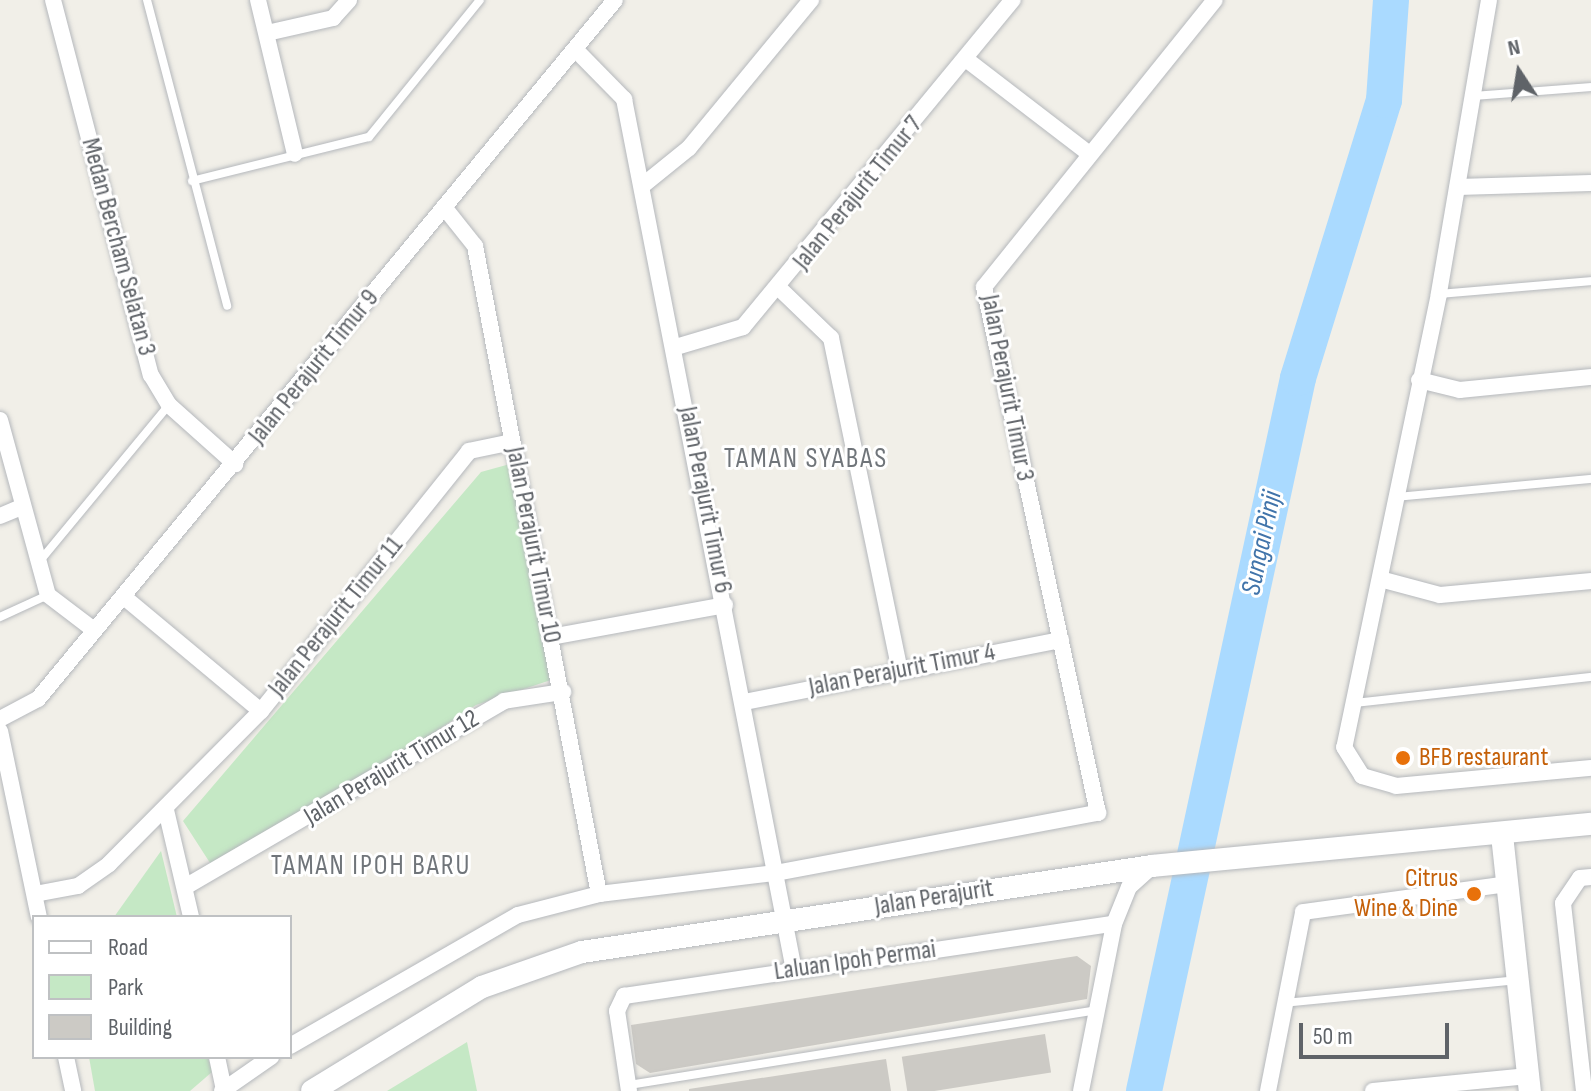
<!DOCTYPE html>
<html>
<head>
<meta charset="utf-8">
<style>
  body { margin:0 }
  #map { position:relative; width:1591px; height:1091px; overflow:hidden; background:#f1efe8; font-family:"Sofia Sans Condensed",sans-serif }
  div>[style] { position:absolute }
  .green>* { inset:0; background:#c5e8c5 }
  .river>* { height:36px; margin:-18px; padding:0 18px; transform-origin:18px; border-radius:18px; background:#aadaff }
  .building>* { inset:0; background:#cccac5; transform-origin:0 0 }
  .roads { filter:drop-shadow(0 0 2px #b5b8bc) drop-shadow(0 0 2px #b5b8bc) }
  .service>* { height:8px; margin:-4px; padding:0 4px; transform-origin:4px; border-radius:4px; background:#fff }
  .minor>* { height:16px; margin:-8px; padding:0 8px; transform-origin:8px; border-radius:8px; background:#fff }
  .tertiary>* { height:22px; margin:-11px; padding:0 11px; transform-origin:11px; border-radius:11px; background:#fff }
  .dots>* { width:22px; height:22px; translate:-50% -50%; box-sizing:border-box; border:4px solid #fff; border-radius:50% }
  span { translate:-50% -50%; white-space:nowrap; text-align:center; line-height:1.15; -webkit-text-stroke:6px #fff; paint-order:stroke }
  .street-label { font-size:26px; color:#5f6368 }
  .food-label { font-size:26px; color:#c56008 }
  .left { translate:0 -50%; text-align:left }
  .right { translate:-100% -50%; text-align:right }
  .neighbourhood-label { font-size:28px; color:#70757a; letter-spacing:2px }
  .water-label { font-size:28px; color:#4174aa; font-style:italic }
  .legend { position:absolute; left:32px; top:915px; width:260px; height:144px; box-sizing:border-box; background:#fff; border:2px solid #bfc1c3; margin:0; padding:10px 14px; list-style:none; font-size:24px; color:#5f6368 }
  .legend li { display:flex; align-items:center; gap:16px; height:40px }
  .legend b { width:40px; border:2px solid #bfc1c3 }
  .north { position:absolute; left:1479px; top:32px; width:80px; height:80px; -webkit-text-stroke:6px #fff; paint-order:stroke; rotate:348deg; font-size:22px; font-weight:700; line-height:32px; text-align:center; color:#5f6368 }
  .north::after { content:''; display:block; margin:auto; width:28px; height:36px; background:#5f6368; clip-path:polygon(50% 0,100% 100%,50% 72%,0 100%) }
  .scale { position:absolute; left:1299px; top:1023px; width:150px; height:36px; box-sizing:border-box; border:4px solid #5f6368; border-top:0; padding-left:10px; font-size:24px; line-height:28px; white-space:nowrap; color:#5f6368; -webkit-text-stroke:6px #fff; paint-order:stroke }
</style>
</head>
<body>
<div id="map">
  <div class="green">
    <i style="clip-path:polygon(510px 464px,554px 679px,476px 705px,244px 856px,212px 866px,183px 821px,481px 472px)"></i>
    <i style="clip-path:polygon(161px 851px,177px 917px,114px 917px)"></i>
    <i style="clip-path:polygon(467px 1042px,477px 1091px,387px 1091px)"></i>
    <i style="clip-path:polygon(89px 1057px,208px 1057px,212px 1072px,190px 1091px,95px 1091px)"></i>
  </div>
  <div class="river">
    <i style="left:1144px;top:1091px;width:729px;rotate:-77.81deg"></i>
    <i style="left:1298px;top:378px;width:291px;rotate:-72.8deg"></i>
    <i style="left:1384px;top:100px;width:100px;rotate:-86deg"></i>
  </div>
  <div class="building">
    <i style="clip-path:polygon(1077px 956px,1091px 966px,1087px 999px,650px 1073px,636px 1064px,631px 1025px)"></i>
    <i style="left:1045px;top:1034px;width:39px;height:145px;rotate:81deg"></i>
    <i style="clip-path:polygon(886px 1059px,891px 1091px,689px 1091px,689px 1089px)"></i>
  </div>
  <div class="roads">
    <div class="service">
      <i style="left:147px;top:0;width:316px;rotate:75.3deg"></i>
      <i style="left:1474px;top:96px;width:117px;rotate:-4.4deg"></i>
      <i style="left:192px;top:181px;width:182px;rotate:-14deg"></i>
      <i style="left:369px;top:137px;width:176px;rotate:-51deg"></i>
      <i style="left:1440px;top:294px;width:152px;rotate:-4.9deg"></i>
      <i style="left:1396px;top:497px;width:196px;rotate:-5.3deg"></i>
      <i style="left:39px;top:562px;width:204px;rotate:-50.4deg"></i>
      <i style="left:0;top:617px;width:53px;rotate:-24.6deg"></i>
      <i style="left:1354px;top:703px;width:238px;rotate:-6.3deg"></i>
      <i style="left:1284px;top:1003px;width:234px;rotate:-5.6deg"></i>
      <i style="left:629px;top:1085px;width:473px;rotate:-9.1deg"></i>
    </div>
    <div class="minor">
      <i style="left:53px;top:0;width:388px;rotate:75.4deg"></i>
      <i style="left:151px;top:375px;width:35px;rotate:59deg"></i>
      <i style="left:169px;top:405px;width:89px;rotate:41.8deg"></i>
      <i style="left:258px;top:0;width:158px;rotate:76.5deg"></i>
      <i style="left:1489px;top:0;width:298px;rotate:99.7deg"></i>
      <i style="left:1439px;top:294px;width:463px;rotate:101.8deg"></i>
      <i style="left:1344px;top:747px;width:34px;rotate:58deg"></i>
      <i style="left:1362px;top:776px;width:35px;rotate:16deg"></i>
      <i style="left:1396px;top:786px;width:196px;rotate:-5.3deg"></i>
      <i style="left:267px;top:33px;width:68px;rotate:-12.8deg"></i>
      <i style="left:333px;top:18px;width:24px;rotate:-48deg"></i>
      <i style="left:576px;top:50px;width:69px;rotate:45.6deg"></i>
      <i style="left:624px;top:99px;width:887px;rotate:78.96deg"></i>
      <i style="left:967px;top:60px;width:153px;rotate:37.5deg"></i>
      <i style="left:642px;top:186px;width:60px;rotate:-39deg"></i>
      <i style="left:689px;top:148px;width:192px;rotate:-50.5deg"></i>
      <i style="left:1458px;top:187px;width:133px;rotate:-1.7deg"></i>
      <i style="left:444px;top:207px;width:50px;rotate:51.5deg"></i>
      <i style="left:475px;top:246px;width:660px;rotate:79.17deg"></i>
      <i style="left:780px;top:289px;width:71px;rotate:43.9deg"></i>
      <i style="left:831px;top:338px;width:339px;rotate:78.3deg"></i>
      <i style="left:676px;top:347px;width:70px;rotate:-16.6deg"></i>
      <i style="left:743px;top:327px;width:424px;rotate:-50.5deg"></i>
      <i style="left:1419px;top:380px;width:42px;rotate:13.7deg"></i>
      <i style="left:1460px;top:390px;width:132px;rotate:-5.7deg"></i>
      <i style="left:0;top:420px;width:181px;rotate:74.7deg"></i>
      <i style="left:48px;top:595px;width:58px;rotate:37.3deg"></i>
      <i style="left:0;top:516px;width:23px;rotate:-23deg"></i>
      <i style="left:1380px;top:579px;width:62px;rotate:14.9deg"></i>
      <i style="left:1440px;top:595px;width:152px;rotate:-5.3deg"></i>
      <i style="left:124px;top:597px;width:178px;rotate:39.8deg"></i>
      <i style="left:551px;top:637px;width:177px;rotate:-10.4deg"></i>
      <i style="left:744px;top:702px;width:323px;rotate:-11.1deg"></i>
      <i style="left:0;top:719px;width:43px;rotate:-27.8deg"></i>
      <i style="left:38px;top:699px;width:906px;rotate:-50.46deg"></i>
      <i style="left:0;top:731px;width:190px;rotate:78.2deg"></i>
      <i style="left:166px;top:810px;width:110px;rotate:76.8deg"></i>
      <i style="left:185px;top:887px;width:369px;rotate:-30.2deg"></i>
      <i style="left:504px;top:701px;width:60px;rotate:-8.7deg"></i>
      <i style="left:35px;top:894px;width:44px;rotate:-10.5deg"></i>
      <i style="left:78px;top:886px;width:38px;rotate:-35deg"></i>
      <i style="left:109px;top:864px;width:216px;rotate:-45.2deg"></i>
      <i style="left:261px;top:711px;width:333px;rotate:-51.3deg"></i>
      <i style="left:469px;top:451px;width:44px;rotate:-11.8deg"></i>
      <i style="left:290px;top:1046px;width:263px;rotate:-29.9deg"></i>
      <i style="left:518px;top:915px;width:84px;rotate:-14.5deg"></i>
      <i style="left:599px;top:894px;width:178px;rotate:-6.8deg"></i>
      <i style="left:776px;top:873px;width:328px;rotate:-10.6deg"></i>
      <i style="left:1098px;top:813px;width:538px;rotate:-102.23deg"></i>
      <i style="left:984px;top:287px;width:368px;rotate:-51.2deg"></i>
      <i style="left:66px;top:1057px;width:35px;rotate:78deg"></i>
      <i style="left:217px;top:1057px;width:35px;rotate:78deg"></i>
      <i style="left:222px;top:1091px;width:60px;rotate:-34.8deg"></i>
      <i style="left:629px;top:1091px;width:81px;rotate:-98.5deg"></i>
      <i style="left:617px;top:1011px;width:17px;rotate:-65deg"></i>
      <i style="left:624px;top:996px;width:495px;rotate:-8.4deg"></i>
      <i style="left:1081px;top:1091px;width:170px;rotate:-78.8deg"></i>
      <i style="left:1114px;top:924px;width:40px;rotate:-68deg"></i>
      <i style="left:1129px;top:887px;width:31px;rotate:-42deg"></i>
      <i style="left:1268px;top:1091px;width:182px;rotate:-78.9deg"></i>
      <i style="left:1303px;top:912px;width:207px;rotate:-7.8deg"></i>
      <i style="left:1373px;top:1091px;width:156px;rotate:-5.5deg"></i>
      <i style="left:1584px;top:1091px;width:189px;rotate:-96.4deg"></i>
      <i style="left:1563px;top:903px;width:30px;rotate:-56deg"></i>
      <i style="left:1580px;top:878px;width:11px;rotate:-5deg"></i>
    </div>
    <div class="tertiary">
      <i style="left:1502px;top:835px;width:258px;rotate:83.8deg"></i>
      <i style="left:312px;top:1091px;width:199px;rotate:-31.5deg"></i>
      <i style="left:482px;top:987px;width:106px;rotate:-19.3deg"></i>
      <i style="left:582px;top:952px;width:576px;rotate:-8.58deg"></i>
      <i style="left:1152px;top:866px;width:441px;rotate:-5.5deg"></i>
    </div>
  </div>
  <div class="dots">
    <i style="left:1403px;top:758px;background:#e8710a"></i>
    <i style="left:1474px;top:894px;background:#e8710a"></i>
  </div>
  <div class="street-label">
    <span style="left:858px;top:193px;rotate:-51deg">Jalan Perajurit Timur 7</span>
    <span style="left:118px;top:247px;rotate:75deg">Medan Bercham Selatan 3</span>
    <span style="left:314px;top:367px;rotate:-51deg">Jalan Perajurit Timur 9</span>
    <span style="left:1007px;top:388px;rotate:79deg">Jalan Perajurit Timur 3</span>
    <span style="left:705px;top:500px;rotate:79deg">Jalan Perajurit Timur 6</span>
    <span style="left:533px;top:545px;rotate:79deg">Jalan Perajurit Timur 10</span>
    <span style="left:336px;top:617px;rotate:-51deg">Jalan Perajurit Timur 11</span>
    <span style="left:902px;top:670px;rotate:-11deg">Jalan Perajurit Timur 4</span>
    <span style="left:392px;top:768px;rotate:-31deg">Jalan Perajurit Timur 12</span>
    <span style="left:934px;top:898px;rotate:-9deg">Jalan Perajurit</span>
    <span style="left:855px;top:961px;rotate:-8deg">Laluan Ipoh Permai</span>
  </div>
  <div class="food-label">
    <span class="left" style="left:1419px;top:758px">BFB restaurant</span>
    <span class="right" style="left:1458px;top:894px">Citrus<br>Wine &amp; Dine</span>
  </div>
  <div class="neighbourhood-label">
    <span style="left:806px;top:459px">TAMAN SYABAS</span>
    <span style="left:371px;top:866px">TAMAN IPOH BARU</span>
  </div>
  <div class="water-label">
    <span style="left:1262px;top:543px;rotate:-78deg">Sungai Pinji</span>
  </div>
  <ul class="legend">
  <li><b style="height:10px;background:#fff"></b>Road</li>
  <li><b style="height:22px;background:#c5e8c5"></b>Park</li>
  <li><b style="height:22px;background:#cccac5"></b>Building</li>
  </ul>
  <div class="north">N</div>
  <div class="scale">50 m</div>
</div>
</body>
</html>
